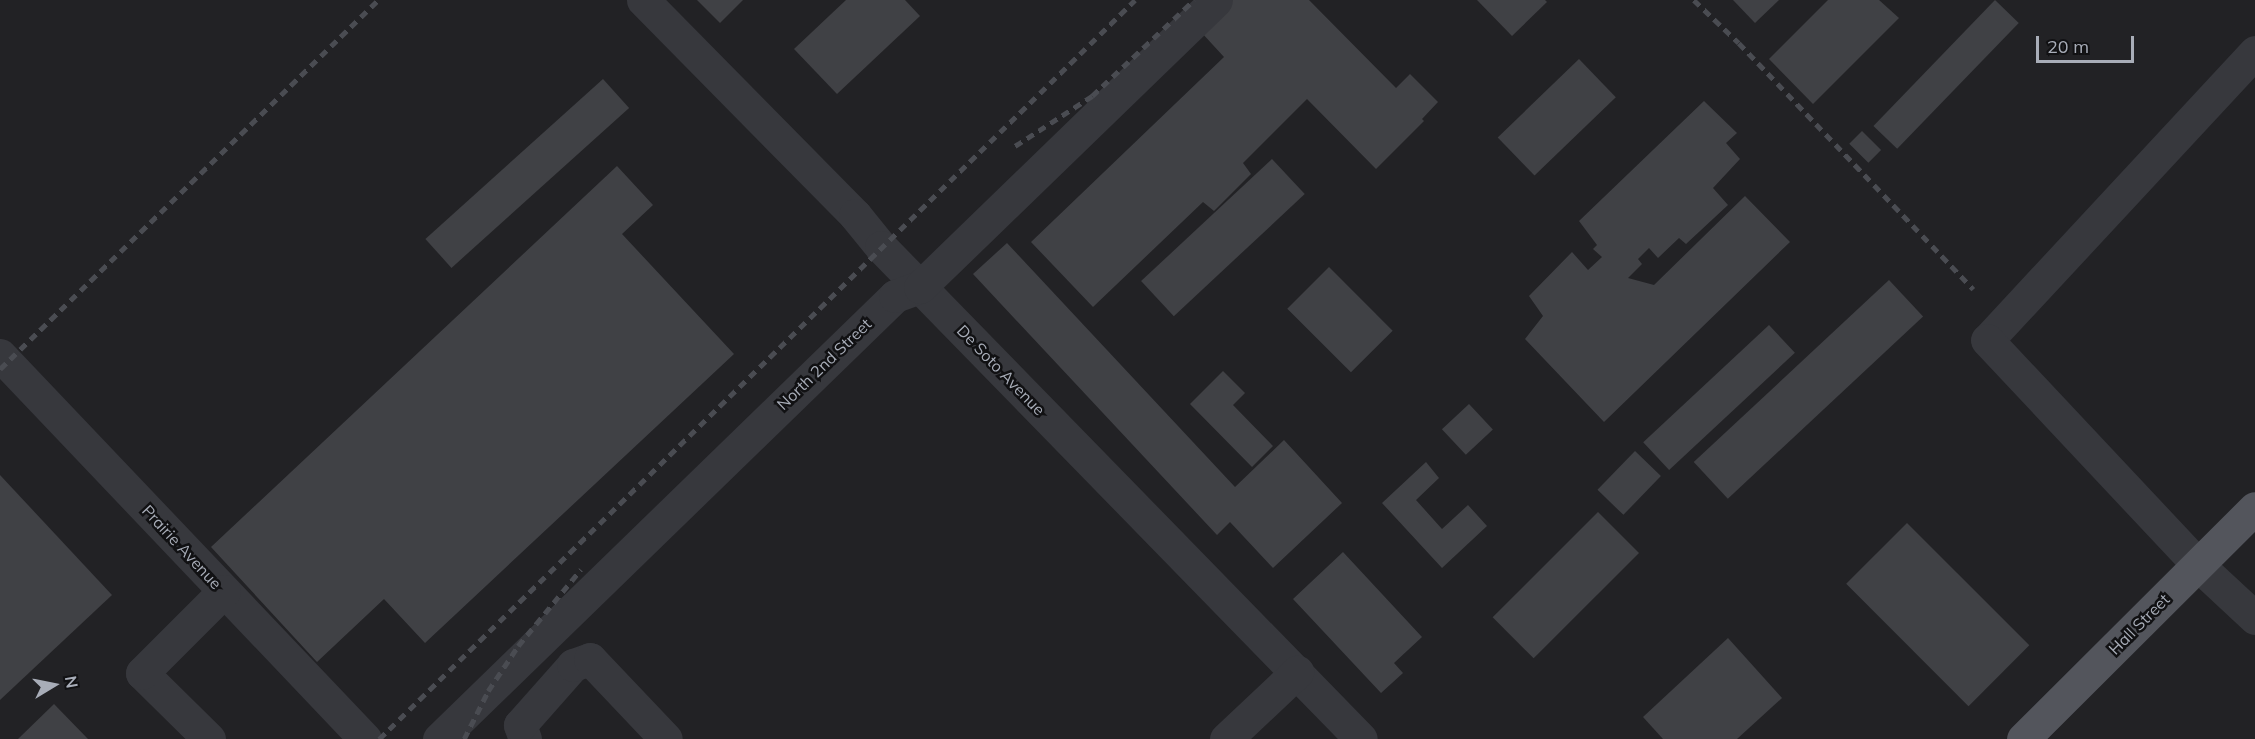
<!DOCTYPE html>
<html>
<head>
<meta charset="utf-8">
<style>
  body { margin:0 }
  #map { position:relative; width:2255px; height:739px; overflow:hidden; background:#161618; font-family:Mulish,sans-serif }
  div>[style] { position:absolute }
  .built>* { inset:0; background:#222225; transform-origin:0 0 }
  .building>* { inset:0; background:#404145; transform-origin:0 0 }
  .minor>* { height:33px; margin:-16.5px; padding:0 16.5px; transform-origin:16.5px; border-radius:16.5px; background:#37383d }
  .major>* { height:33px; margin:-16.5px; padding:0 16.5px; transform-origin:16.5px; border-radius:16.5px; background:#53555c }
  .rail>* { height:4.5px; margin-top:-2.25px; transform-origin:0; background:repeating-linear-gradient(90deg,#4a4c52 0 8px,transparent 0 14px) }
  span { translate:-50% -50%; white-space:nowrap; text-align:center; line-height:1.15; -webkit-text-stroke:5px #111113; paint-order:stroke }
  .street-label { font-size:16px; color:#a8adb8 }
  .north { position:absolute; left:24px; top:655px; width:60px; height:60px; -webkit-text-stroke:4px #111113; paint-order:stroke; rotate:80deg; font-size:16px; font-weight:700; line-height:24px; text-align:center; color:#a8adb8 }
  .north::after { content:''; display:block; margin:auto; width:21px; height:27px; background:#a8adb8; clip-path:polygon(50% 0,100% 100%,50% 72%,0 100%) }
  .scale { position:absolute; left:2036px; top:36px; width:98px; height:27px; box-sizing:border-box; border:3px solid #a8adb8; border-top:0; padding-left:8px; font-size:18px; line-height:21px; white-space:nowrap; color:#a8adb8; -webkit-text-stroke:4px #111113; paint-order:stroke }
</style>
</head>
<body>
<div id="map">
  <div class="built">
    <i style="left:0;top:0;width:2255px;height:739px"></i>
  </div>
  <div class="building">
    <i style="clip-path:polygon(697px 0,743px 0,720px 23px)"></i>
    <i style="clip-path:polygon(846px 0,905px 0,920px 16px,837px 94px,794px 49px)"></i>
    <i style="clip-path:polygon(1231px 0,1309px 0,1396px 88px,1410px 74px,1438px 102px,1422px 119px,1424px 121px,1376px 169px,1307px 99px,1243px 163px,1251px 174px,1214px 211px,1203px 202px,1093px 307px,1031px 242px,1224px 57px,1201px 32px)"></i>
    <i style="clip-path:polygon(1477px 0,1545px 0,1547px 2px,1512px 36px)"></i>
    <i style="clip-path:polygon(1733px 0,1779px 0,1755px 23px)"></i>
    <i style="clip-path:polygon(1828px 0,1879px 0,1899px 18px,1813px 104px,1769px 59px)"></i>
    <i style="left:1995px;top:0;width:33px;height:175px;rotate:44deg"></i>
    <i style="left:1579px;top:59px;width:53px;height:113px;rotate:46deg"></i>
    <i style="left:603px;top:79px;width:39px;height:239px;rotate:48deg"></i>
    <i style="clip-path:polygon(1704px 101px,1737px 133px,1726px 143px,1740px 159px,1713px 188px,1728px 205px,1686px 244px,1679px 238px,1658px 258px,1649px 248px,1638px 259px,1642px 264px,1628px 278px,1654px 285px,1745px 196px,1790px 242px,1604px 422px,1525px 339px,1543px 316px,1529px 296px,1572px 252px,1588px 270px,1602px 257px,1593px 249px,1597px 245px,1579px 221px)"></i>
    <i style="left:1862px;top:131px;width:27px;height:18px;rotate:45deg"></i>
    <i style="left:1272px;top:159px;width:48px;height:179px;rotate:47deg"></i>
    <i style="clip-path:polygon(617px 166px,653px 205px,622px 234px,734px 354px,425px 643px,384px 599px,317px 662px,211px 547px)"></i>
    <i style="clip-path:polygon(1007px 243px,1235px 487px,1284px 440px,1342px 503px,1273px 568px,1230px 522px,1217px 535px,973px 274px)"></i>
    <i style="left:1329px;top:267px;width:90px;height:59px;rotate:45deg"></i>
    <i style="left:1889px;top:280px;width:50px;height:267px;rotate:47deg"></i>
    <i style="left:1769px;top:325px;width:38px;height:172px;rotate:47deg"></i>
    <i style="clip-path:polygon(1223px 371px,1245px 393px,1233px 405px,1273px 446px,1252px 467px,1190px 404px)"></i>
    <i style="left:1469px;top:404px;width:35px;height:37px;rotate:47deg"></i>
    <i style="left:1635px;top:451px;width:36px;height:54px;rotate:44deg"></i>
    <i style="clip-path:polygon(1426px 462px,1439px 478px,1416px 500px,1442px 529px,1468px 505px,1487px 526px,1442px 568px,1382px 503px)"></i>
    <i style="clip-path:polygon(0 475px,112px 595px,0 700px)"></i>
    <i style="left:1598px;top:512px;width:58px;height:149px;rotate:45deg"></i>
    <i style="left:1907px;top:523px;width:173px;height:86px;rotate:45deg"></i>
    <i style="clip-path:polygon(1343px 552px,1422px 637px,1394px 663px,1403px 673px,1381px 693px,1293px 599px)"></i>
    <i style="clip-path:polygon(1728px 638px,1782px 698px,1737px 739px,1663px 739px,1643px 717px)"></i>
    <i style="clip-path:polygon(54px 704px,88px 739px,18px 739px)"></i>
  </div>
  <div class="minor">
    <i style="left:643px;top:0;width:302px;rotate:45.4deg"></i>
    <i style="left:855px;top:215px;width:41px;rotate:50.9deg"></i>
    <i style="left:881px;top:247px;width:687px;rotate:45.71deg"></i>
    <i style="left:2255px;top:52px;width:393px;rotate:132.9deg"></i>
    <i style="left:1987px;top:340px;width:308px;rotate:46.8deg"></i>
    <i style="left:2198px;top:565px;width:78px;rotate:42.9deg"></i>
    <i style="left:0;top:355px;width:530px;rotate:46.45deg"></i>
    <i style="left:209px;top:739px;width:94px;rotate:-135.4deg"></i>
    <i style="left:142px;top:673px;width:116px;rotate:-45deg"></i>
    <i style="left:439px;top:739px;width:636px;rotate:-44.17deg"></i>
    <i style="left:895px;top:296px;width:27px;rotate:-20deg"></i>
    <i style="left:920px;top:287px;width:412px;rotate:-44.1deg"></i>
    <i style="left:525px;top:739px;width:15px;rotate:-110deg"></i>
    <i style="left:520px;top:725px;width:80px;rotate:-48.5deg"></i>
    <i style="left:573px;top:665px;width:18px;rotate:-19deg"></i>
    <i style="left:590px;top:659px;width:110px;rotate:46.5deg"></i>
    <i style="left:1226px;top:739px;width:98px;rotate:-43.3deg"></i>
  </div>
  <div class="major">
    <i style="left:2023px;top:739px;width:327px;rotate:-44.9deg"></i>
  </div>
  <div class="rail">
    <i style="left:1694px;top:0;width:62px;rotate:43.7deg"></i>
    <i style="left:1739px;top:43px;width:340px;rotate:46.4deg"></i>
    <i style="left:1015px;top:146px;width:92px;rotate:-33deg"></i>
    <i style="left:1092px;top:96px;width:140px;rotate:-43.3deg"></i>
    <i style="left:0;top:369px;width:528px;rotate:-44.31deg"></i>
    <i style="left:379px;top:739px;width:1057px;rotate:-44.35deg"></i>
    <i style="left:464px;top:739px;width:54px;rotate:-63.4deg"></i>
    <i style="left:488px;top:691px;width:54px;rotate:-56.3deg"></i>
    <i style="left:518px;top:646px;width:99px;rotate:-50.7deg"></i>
  </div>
  <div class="street-label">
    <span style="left:824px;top:364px;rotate:-44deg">North 2nd Street</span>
    <span style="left:1001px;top:370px;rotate:46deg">De Soto Avenue</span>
    <span style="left:182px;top:547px;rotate:47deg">Prairie Avenue</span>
    <span style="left:2139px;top:624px;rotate:-45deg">Hall Street</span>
  </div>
  <div class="north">N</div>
  <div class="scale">20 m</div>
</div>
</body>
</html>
